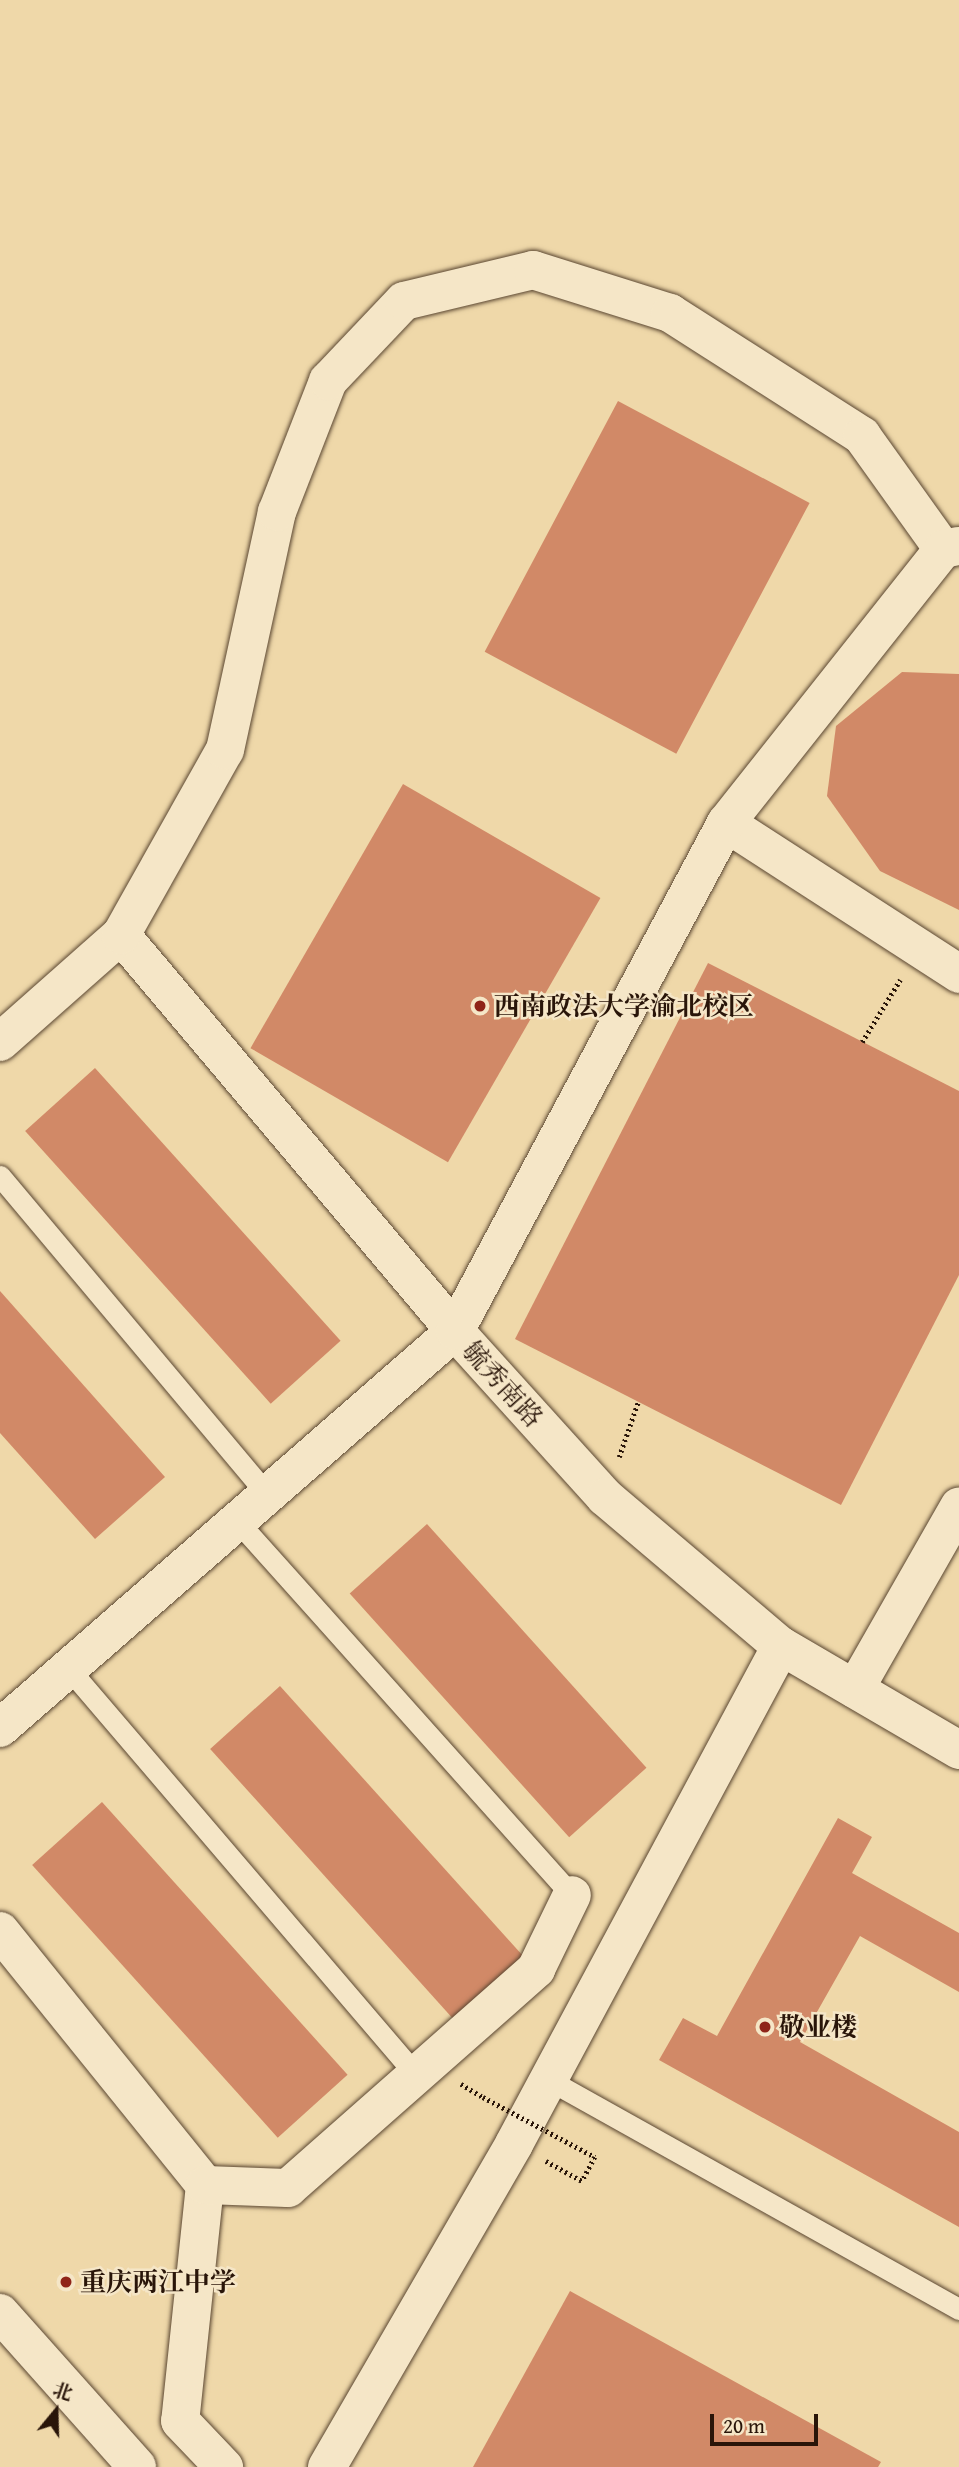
<!DOCTYPE html>
<html>
<head>
<meta charset="utf-8">
<style>
  body { margin:0 }
  #map { position:relative; width:959px; height:2467px; overflow:hidden; background:#efd8a9; font-family:"Gentium Book Plus","Noto Serif SC",serif }
  div>[style] { position:absolute }
  .building>* { inset:0; background:#d18967; transform-origin:0 0 }
  .path>* { height:4.5px; margin-top:-2.25px; transform-origin:0; background:repeating-linear-gradient(90deg,#291509 0 2px,transparent 0 5.5px) }
  .roads { filter:drop-shadow(0 0 2px #5a4631) drop-shadow(0 0 2px #5a4631) }
  .lane>* { height:21px; margin:-10.5px; padding:0 10.5px; transform-origin:10.5px; border-radius:10.5px; background:#f5e6c7 }
  .street>* { height:38px; margin:-19px; padding:0 19px; transform-origin:19px; border-radius:19px; background:#f5e6c7 }
  .path-bridge>* { height:4.5px; margin-top:-2.25px; transform-origin:0; background:repeating-linear-gradient(90deg,#291509 0 2px,transparent 0 5.5px) }
  .dots>* { width:19px; height:19px; translate:-50% -50%; box-sizing:border-box; border:4px solid #f5e6c7; border-radius:50% }
  span { translate:-50% -50%; white-space:nowrap; text-align:center; line-height:1.15; -webkit-text-stroke:5px #f5e6c7; paint-order:stroke }
  .poi-label { font-size:26px; color:#291509; font-weight:700 }
  .left { translate:0 -50%; text-align:left }
  .street-label { font-size:26px; color:#291509 }
  .north { position:absolute; left:21px; top:2376px; width:70px; height:70px; -webkit-text-stroke:5px #f5e6c7; paint-order:stroke; rotate:19deg; font-size:19px; font-weight:700; line-height:28px; text-align:center; color:#291509 }
  .north::after { content:''; display:block; margin:auto; width:24px; height:32px; background:#291509; clip-path:polygon(50% 0,100% 100%,50% 72%,0 100%) }
  .scale { position:absolute; left:710px; top:2414px; width:108px; height:32px; box-sizing:border-box; border:4px solid #291509; border-top:0; padding-left:9px; font-size:21px; line-height:24px; white-space:nowrap; color:#291509; -webkit-text-stroke:5px #f5e6c7; paint-order:stroke }
</style>
</head>
<body>
<div id="map">
  <div class="building">
    <i style="left:618px;top:401px;width:217px;height:284px;rotate:28deg"></i>
    <i style="clip-path:polygon(902px 672px,959px 674px,959px 910px,880px 871px,827px 796px,836px 726px)"></i>
    <i style="left:403px;top:784px;width:228px;height:305px;rotate:30deg"></i>
    <i style="clip-path:polygon(708px 963px,959px 1091px,959px 1275px,841px 1505px,515px 1339px)"></i>
    <i style="left:95px;top:1068px;width:367px;height:94px;rotate:48deg"></i>
    <i style="clip-path:polygon(0 1291px,165px 1477px,95px 1539px,0 1433px)"></i>
    <i style="left:427px;top:1524px;width:328px;height:104px;rotate:48deg"></i>
    <i style="left:280px;top:1686px;width:367px;height:94px;rotate:48deg"></i>
    <i style="left:102px;top:1802px;width:367px;height:94px;rotate:48deg"></i>
    <i style="clip-path:polygon(838px 1818px,872px 1837px,852px 1873px,959px 1933px,959px 1992px,860px 1936px,800px 2042px,959px 2132px,959px 2227px,659px 2060px,683px 2018px,717px 2036px)"></i>
    <i style="clip-path:polygon(570px 2291px,881px 2462px,878px 2467px,473px 2467px)"></i>
  </div>
  <div class="path">
    <i style="left:862px;top:1042px;width:73px;rotate:-58.5deg"></i>
    <i style="left:619px;top:1457px;width:58px;rotate:-70.9deg"></i>
    <i style="left:461px;top:2084px;width:26px;rotate:31deg"></i>
    <i style="left:546px;top:2161px;width:41px;rotate:29.1deg"></i>
  </div>
  <div class="roads">
    <div class="lane">
      <i style="left:0;top:1176px;width:419px;rotate:50deg"></i>
      <i style="left:239px;top:1523px;width:499px;rotate:48.2deg"></i>
      <i style="left:69px;top:1669px;width:535px;rotate:49.47deg"></i>
      <i style="left:549px;top:2080px;width:470px;rotate:29.2deg"></i>
    </div>
    <div class="street">
      <i style="left:726px;top:823px;width:278px;rotate:32.9deg"></i>
      <i style="left:121px;top:935px;width:518px;rotate:49.85deg"></i>
      <i style="left:455px;top:1331px;width:224px;rotate:47.9deg"></i>
      <i style="left:605px;top:1497px;width:231px;rotate:40.3deg"></i>
      <i style="left:781px;top:1646px;width:206px;rotate:30.3deg"></i>
      <i style="left:0;top:1042px;width:162px;rotate:-41.5deg"></i>
      <i style="left:121px;top:935px;width:212px;rotate:-60.7deg"></i>
      <i style="left:225px;top:750px;width:244px;rotate:-77.7deg"></i>
      <i style="left:277px;top:512px;width:141px;rotate:-68.7deg"></i>
      <i style="left:328px;top:381px;width:110px;rotate:-46.5deg"></i>
      <i style="left:404px;top:301px;width:133px;rotate:-13.5deg"></i>
      <i style="left:533px;top:270px;width:144px;rotate:17.4deg"></i>
      <i style="left:670px;top:313px;width:228px;rotate:32.6deg"></i>
      <i style="left:862px;top:436px;width:139px;rotate:54.4deg"></i>
      <i style="left:855px;top:1689px;width:210px;rotate:-60.3deg"></i>
      <i style="left:0;top:1728px;width:604px;rotate:-41.11deg"></i>
      <i style="left:455px;top:1331px;width:576px;rotate:-61.92deg"></i>
      <i style="left:726px;top:823px;width:350px;rotate:-51.6deg"></i>
      <i style="left:943px;top:549px;width:16px;rotate:-11deg"></i>
      <i style="left:0;top:1931px;width:326px;rotate:51.1deg"></i>
      <i style="left:205px;top:2185px;width:237px;rotate:96deg"></i>
      <i style="left:180px;top:2421px;width:64px;rotate:46.3deg"></i>
      <i style="left:205px;top:2185px;width:83px;rotate:2.1deg"></i>
      <i style="left:288px;top:2188px;width:331px;rotate:-41.4deg"></i>
      <i style="left:536px;top:1969px;width:82px;rotate:-64.1deg"></i>
      <i style="left:0;top:2313px;width:206px;rotate:48.3deg"></i>
      <i style="left:327px;top:2467px;width:373px;rotate:-59.9deg"></i>
      <i style="left:514px;top:2144px;width:565px;rotate:-61.8deg"></i>
    </div>
  </div>
  <div class="path-bridge">
    <i style="left:483px;top:2097px;width:127px;rotate:28.2deg"></i>
    <i style="left:595px;top:2157px;width:27px;rotate:118deg"></i>
  </div>
  <div class="dots">
    <i style="left:480px;top:1006px;background:#8f2418"></i>
    <i style="left:765px;top:2027px;background:#8f2418"></i>
    <i style="left:66px;top:2282px;background:#8f2418"></i>
  </div>
  <div class="poi-label">
    <span class="left" style="left:494px;top:1006px">西南政法大学渝北校区</span>
    <span class="left" style="left:779px;top:2027px">敬业楼</span>
    <span class="left" style="left:80px;top:2282px">重庆两江中学</span>
  </div>
  <div class="street-label">
    <span style="left:503px;top:1384px;rotate:48deg">毓秀南路</span>
  </div>
  <div class="north">北</div>
  <div class="scale">20 m</div>
</div>
</body>
</html>
